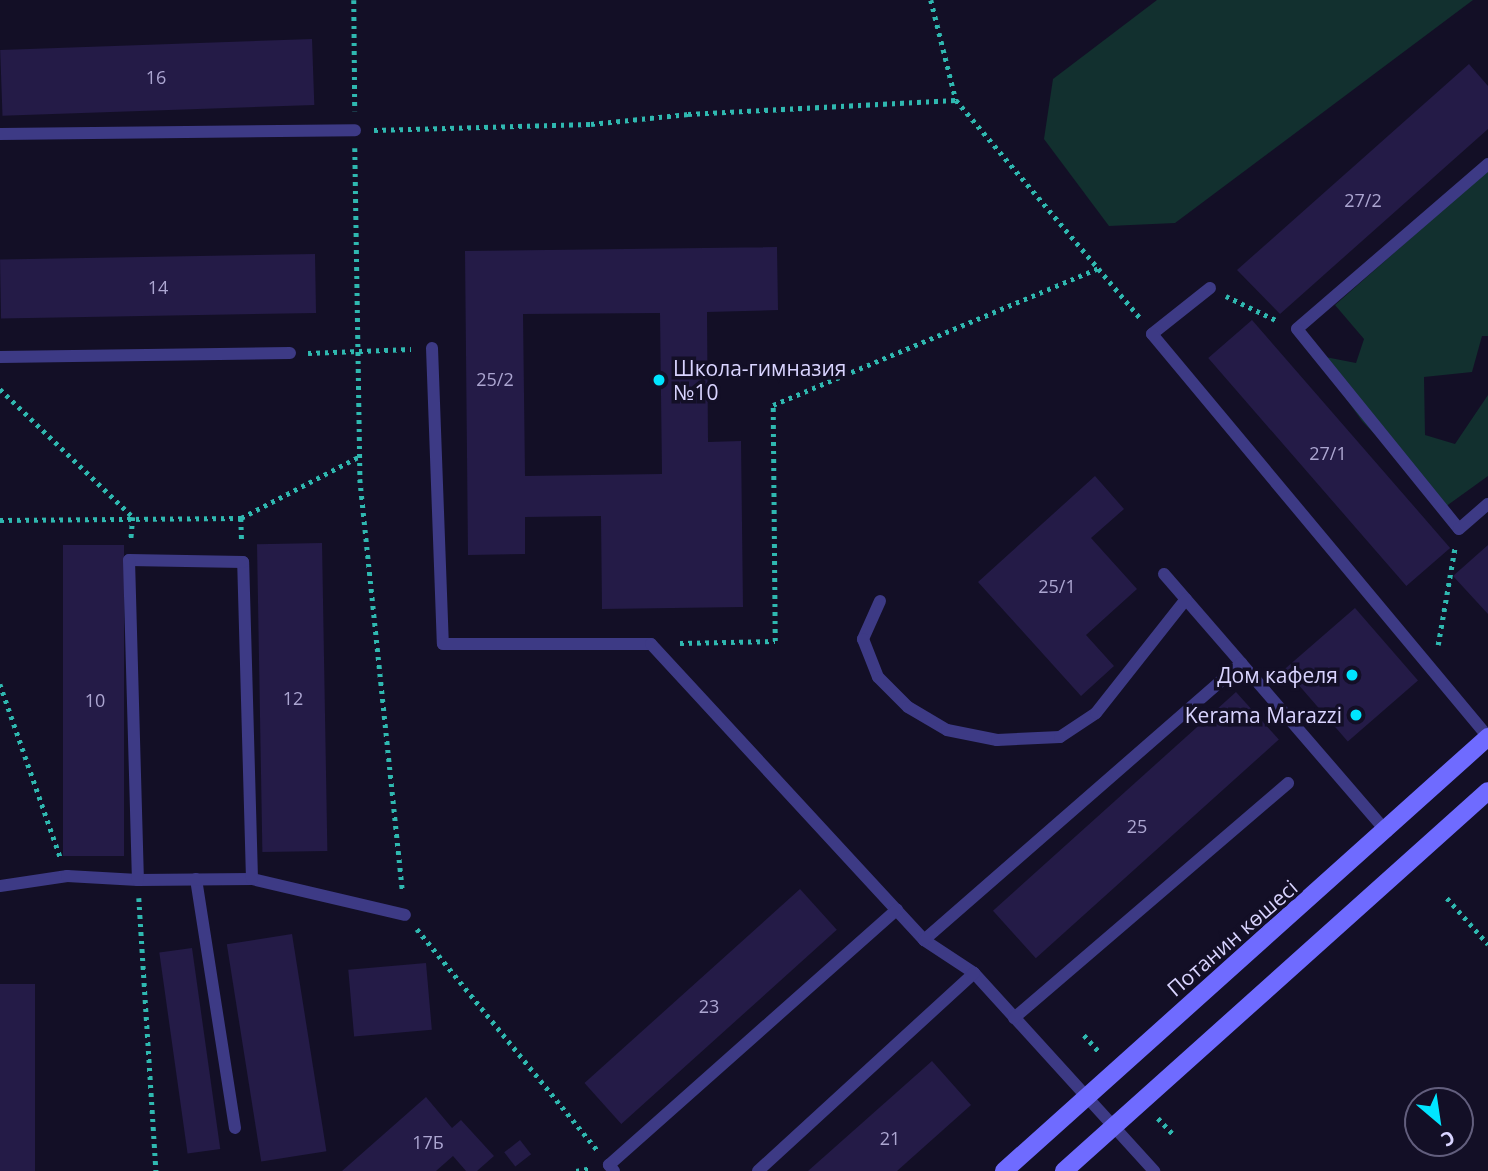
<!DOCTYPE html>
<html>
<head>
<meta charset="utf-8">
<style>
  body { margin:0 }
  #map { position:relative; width:1488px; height:1171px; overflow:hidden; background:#130f26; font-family:"Open Sans",sans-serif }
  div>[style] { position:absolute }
  .green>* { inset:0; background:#12302f }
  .building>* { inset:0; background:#241b47; transform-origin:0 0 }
  .path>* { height:4.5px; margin-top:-2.25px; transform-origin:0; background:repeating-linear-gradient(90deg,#2fb8b0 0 3.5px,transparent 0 8.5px) }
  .lane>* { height:12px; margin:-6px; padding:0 6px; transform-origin:6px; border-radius:6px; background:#3d3a85 }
  .secondary>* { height:18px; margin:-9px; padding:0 9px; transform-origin:9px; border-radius:9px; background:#6f6bff }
  .dots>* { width:19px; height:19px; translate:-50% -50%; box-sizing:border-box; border:4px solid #130f26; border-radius:50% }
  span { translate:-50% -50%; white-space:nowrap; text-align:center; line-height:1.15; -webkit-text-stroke:7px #130f26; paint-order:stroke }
  .number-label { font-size:18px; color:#aca6d1 }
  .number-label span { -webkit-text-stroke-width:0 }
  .poi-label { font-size:21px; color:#d9d4ff }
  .left { translate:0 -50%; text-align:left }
  .right { translate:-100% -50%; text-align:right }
  .street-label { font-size:21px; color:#d9d4ff }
  .north { position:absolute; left:1404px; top:1087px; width:70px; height:70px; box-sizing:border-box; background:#130f26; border:2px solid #625e7d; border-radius:50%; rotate:151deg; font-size:19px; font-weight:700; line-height:28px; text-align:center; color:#d9d4ff }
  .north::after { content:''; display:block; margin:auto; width:24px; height:32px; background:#00e5ff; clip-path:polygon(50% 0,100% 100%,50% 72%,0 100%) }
</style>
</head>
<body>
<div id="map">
  <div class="green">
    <i style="clip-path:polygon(1157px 0,1473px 0,1175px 223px,1109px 226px,1044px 139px,1053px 79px)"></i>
    <i style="clip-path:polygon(1488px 170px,1488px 336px,1482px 336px,1472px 372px,1424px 377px,1425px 435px,1455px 444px,1488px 395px,1488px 476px,1445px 507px,1362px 421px,1315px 355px,1356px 363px,1364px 339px,1335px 305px)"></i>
  </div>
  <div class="building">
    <i style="left:312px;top:39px;width:66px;height:312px;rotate:88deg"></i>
    <i style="clip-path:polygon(1469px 64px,1488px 86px,1488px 129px,1280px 314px,1237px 270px)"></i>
    <i style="clip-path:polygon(evenodd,777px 247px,778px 310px,707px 312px,708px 442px,741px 441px,743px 607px,602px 609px,601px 516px,525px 517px,525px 554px,468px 555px,465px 251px,777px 247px,660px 313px,662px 474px,525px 476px,523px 314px,660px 313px)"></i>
    <i style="left:315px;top:254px;width:59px;height:315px;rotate:89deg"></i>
    <i style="left:1252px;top:320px;width:302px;height:58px;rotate:49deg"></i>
    <i style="clip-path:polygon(1095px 476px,1124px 509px,1091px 538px,1137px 589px,1086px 635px,1114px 666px,1081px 696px,978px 582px)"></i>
    <i style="left:322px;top:543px;width:308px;height:65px;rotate:89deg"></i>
    <i style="left:63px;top:545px;width:61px;height:311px"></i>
    <i style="clip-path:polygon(1488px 545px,1488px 614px,1453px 576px)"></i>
    <i style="left:1355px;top:608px;width:96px;height:93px;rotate:49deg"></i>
    <i style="left:1236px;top:692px;width:64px;height:327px;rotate:48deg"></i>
    <i style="left:800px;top:889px;width:55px;height:290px;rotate:48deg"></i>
    <i style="left:292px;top:934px;width:220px;height:66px;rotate:81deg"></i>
    <i style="left:192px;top:948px;width:203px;height:33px;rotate:82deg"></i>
    <i style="left:426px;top:963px;width:67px;height:78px;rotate:85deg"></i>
    <i style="left:0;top:984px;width:35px;height:187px"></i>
    <i style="clip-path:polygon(932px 1061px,971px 1105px,897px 1171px,808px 1171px)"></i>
    <i style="clip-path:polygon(426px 1097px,452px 1128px,461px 1120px,494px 1156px,477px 1171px,466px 1171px,453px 1156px,436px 1171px,342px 1171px)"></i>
    <i style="left:520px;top:1140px;width:18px;height:20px;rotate:52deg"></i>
  </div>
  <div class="path">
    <i style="left:354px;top:0;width:111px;rotate:89.5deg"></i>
    <i style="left:931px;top:0;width:103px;rotate:76deg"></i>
    <i style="left:374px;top:130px;width:217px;rotate:-1.6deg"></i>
    <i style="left:591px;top:124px;width:98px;rotate:-5.9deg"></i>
    <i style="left:688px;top:114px;width:268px;rotate:-3deg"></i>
    <i style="left:956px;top:100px;width:287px;rotate:49.8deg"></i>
    <i style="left:355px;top:148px;width:331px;rotate:89.1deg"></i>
    <i style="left:360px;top:479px;width:416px;rotate:84.1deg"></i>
    <i style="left:1226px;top:296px;width:58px;rotate:25.7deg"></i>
    <i style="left:308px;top:353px;width:103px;rotate:-2.2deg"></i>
    <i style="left:0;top:389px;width:185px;rotate:43.9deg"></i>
    <i style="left:133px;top:517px;width:25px;rotate:95deg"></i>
    <i style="left:241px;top:518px;width:23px;rotate:88deg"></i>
    <i style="left:0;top:520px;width:241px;rotate:-0.5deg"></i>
    <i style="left:241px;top:518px;width:134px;rotate:-27.5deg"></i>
    <i style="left:680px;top:643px;width:95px;rotate:-1.2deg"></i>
    <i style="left:775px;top:641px;width:236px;rotate:-90.5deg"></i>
    <i style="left:773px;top:405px;width:354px;rotate:-22.8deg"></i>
    <i style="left:1438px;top:645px;width:99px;rotate:-80.2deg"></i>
    <i style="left:0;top:684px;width:185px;rotate:70.8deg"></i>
    <i style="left:139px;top:898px;width:274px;rotate:86.4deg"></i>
    <i style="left:1447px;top:898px;width:62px;rotate:48.3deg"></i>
    <i style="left:417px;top:929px;width:285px;rotate:50.8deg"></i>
    <i style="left:1084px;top:1035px;width:25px;rotate:48deg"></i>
    <i style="left:1158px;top:1118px;width:23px;rotate:47deg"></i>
    <i style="left:576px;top:1171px;width:15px;rotate:-11deg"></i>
  </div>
  <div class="lane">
    <i style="left:0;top:134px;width:355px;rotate:-0.6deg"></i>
    <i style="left:1488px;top:164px;width:252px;rotate:139.2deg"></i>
    <i style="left:1297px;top:329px;width:257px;rotate:51deg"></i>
    <i style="left:1459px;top:529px;width:38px;rotate:-41deg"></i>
    <i style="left:1210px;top:288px;width:74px;rotate:141.6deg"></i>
    <i style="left:1152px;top:334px;width:525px;rotate:50.18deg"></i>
    <i style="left:432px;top:348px;width:296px;rotate:87.9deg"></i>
    <i style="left:443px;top:644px;width:208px"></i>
    <i style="left:651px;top:644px;width:403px;rotate:47.3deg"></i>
    <i style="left:924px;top:940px;width:60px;rotate:33.4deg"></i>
    <i style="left:974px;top:973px;width:268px;rotate:47.7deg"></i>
    <i style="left:0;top:357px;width:290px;rotate:-0.8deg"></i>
    <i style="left:1164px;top:574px;width:118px;rotate:49.1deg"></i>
    <i style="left:880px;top:601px;width:42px;rotate:114.1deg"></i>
    <i style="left:863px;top:639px;width:41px;rotate:68.5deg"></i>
    <i style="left:878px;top:677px;width:42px;rotate:45deg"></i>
    <i style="left:908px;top:707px;width:45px;rotate:30.5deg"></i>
    <i style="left:947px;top:730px;width:51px;rotate:11.3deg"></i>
    <i style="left:997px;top:740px;width:63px;rotate:-2.7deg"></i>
    <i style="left:1060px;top:737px;width:43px;rotate:-33.7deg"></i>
    <i style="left:1096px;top:713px;width:145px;rotate:-51.7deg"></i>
    <i style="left:196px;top:879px;width:252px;rotate:81.1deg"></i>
    <i style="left:252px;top:879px;width:157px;rotate:13.2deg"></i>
    <i style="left:0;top:886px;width:68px;rotate:-8.5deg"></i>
    <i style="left:67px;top:876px;width:71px;rotate:3.2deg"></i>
    <i style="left:138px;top:880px;width:114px;rotate:-0.5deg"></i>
    <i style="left:252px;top:879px;width:317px;rotate:-91.6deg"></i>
    <i style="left:243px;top:562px;width:114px;rotate:-179deg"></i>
    <i style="left:129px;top:560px;width:320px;rotate:88.4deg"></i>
    <i style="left:924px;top:940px;width:421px;rotate:-41.1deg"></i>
    <i style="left:1241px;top:663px;width:223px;rotate:49.2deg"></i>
    <i style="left:1014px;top:1018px;width:361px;rotate:-40.6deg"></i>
    <i style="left:614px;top:1171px;width:8px;rotate:-130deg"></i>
    <i style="left:609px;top:1165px;width:385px;rotate:-41.6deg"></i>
    <i style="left:758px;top:1171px;width:293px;rotate:-42.5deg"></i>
  </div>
  <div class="secondary">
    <i style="left:1004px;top:1171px;width:650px;rotate:-41.88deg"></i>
    <i style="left:1064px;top:1171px;width:569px;rotate:-41.87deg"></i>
  </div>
  <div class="dots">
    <i style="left:659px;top:380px;background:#00e5ff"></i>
    <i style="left:1352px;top:675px;background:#00e5ff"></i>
    <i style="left:1356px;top:715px;background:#00e5ff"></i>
  </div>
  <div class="number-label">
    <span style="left:156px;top:77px">16</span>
    <span style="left:1363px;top:200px">27/2</span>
    <span style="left:158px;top:287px">14</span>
    <span style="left:495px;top:379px">25/2</span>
    <span style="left:1328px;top:453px">27/1</span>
    <span style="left:1057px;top:586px">25/1</span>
    <span style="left:293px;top:698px">12</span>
    <span style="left:95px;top:700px">10</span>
    <span style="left:1137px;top:826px">25</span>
    <span style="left:709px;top:1006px">23</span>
    <span style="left:890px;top:1138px">21</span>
    <span style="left:428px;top:1142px">17Б</span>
  </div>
  <div class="poi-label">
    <span class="left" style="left:673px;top:380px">Школа-гимназия<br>№10</span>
    <span class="right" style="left:1338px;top:675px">Дом кафеля</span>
    <span class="right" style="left:1342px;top:715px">Kerama Marazzi</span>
  </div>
  <div class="street-label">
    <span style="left:1232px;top:938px;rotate:-41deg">Потанин көшесі</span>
  </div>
  <div class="north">С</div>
</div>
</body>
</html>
